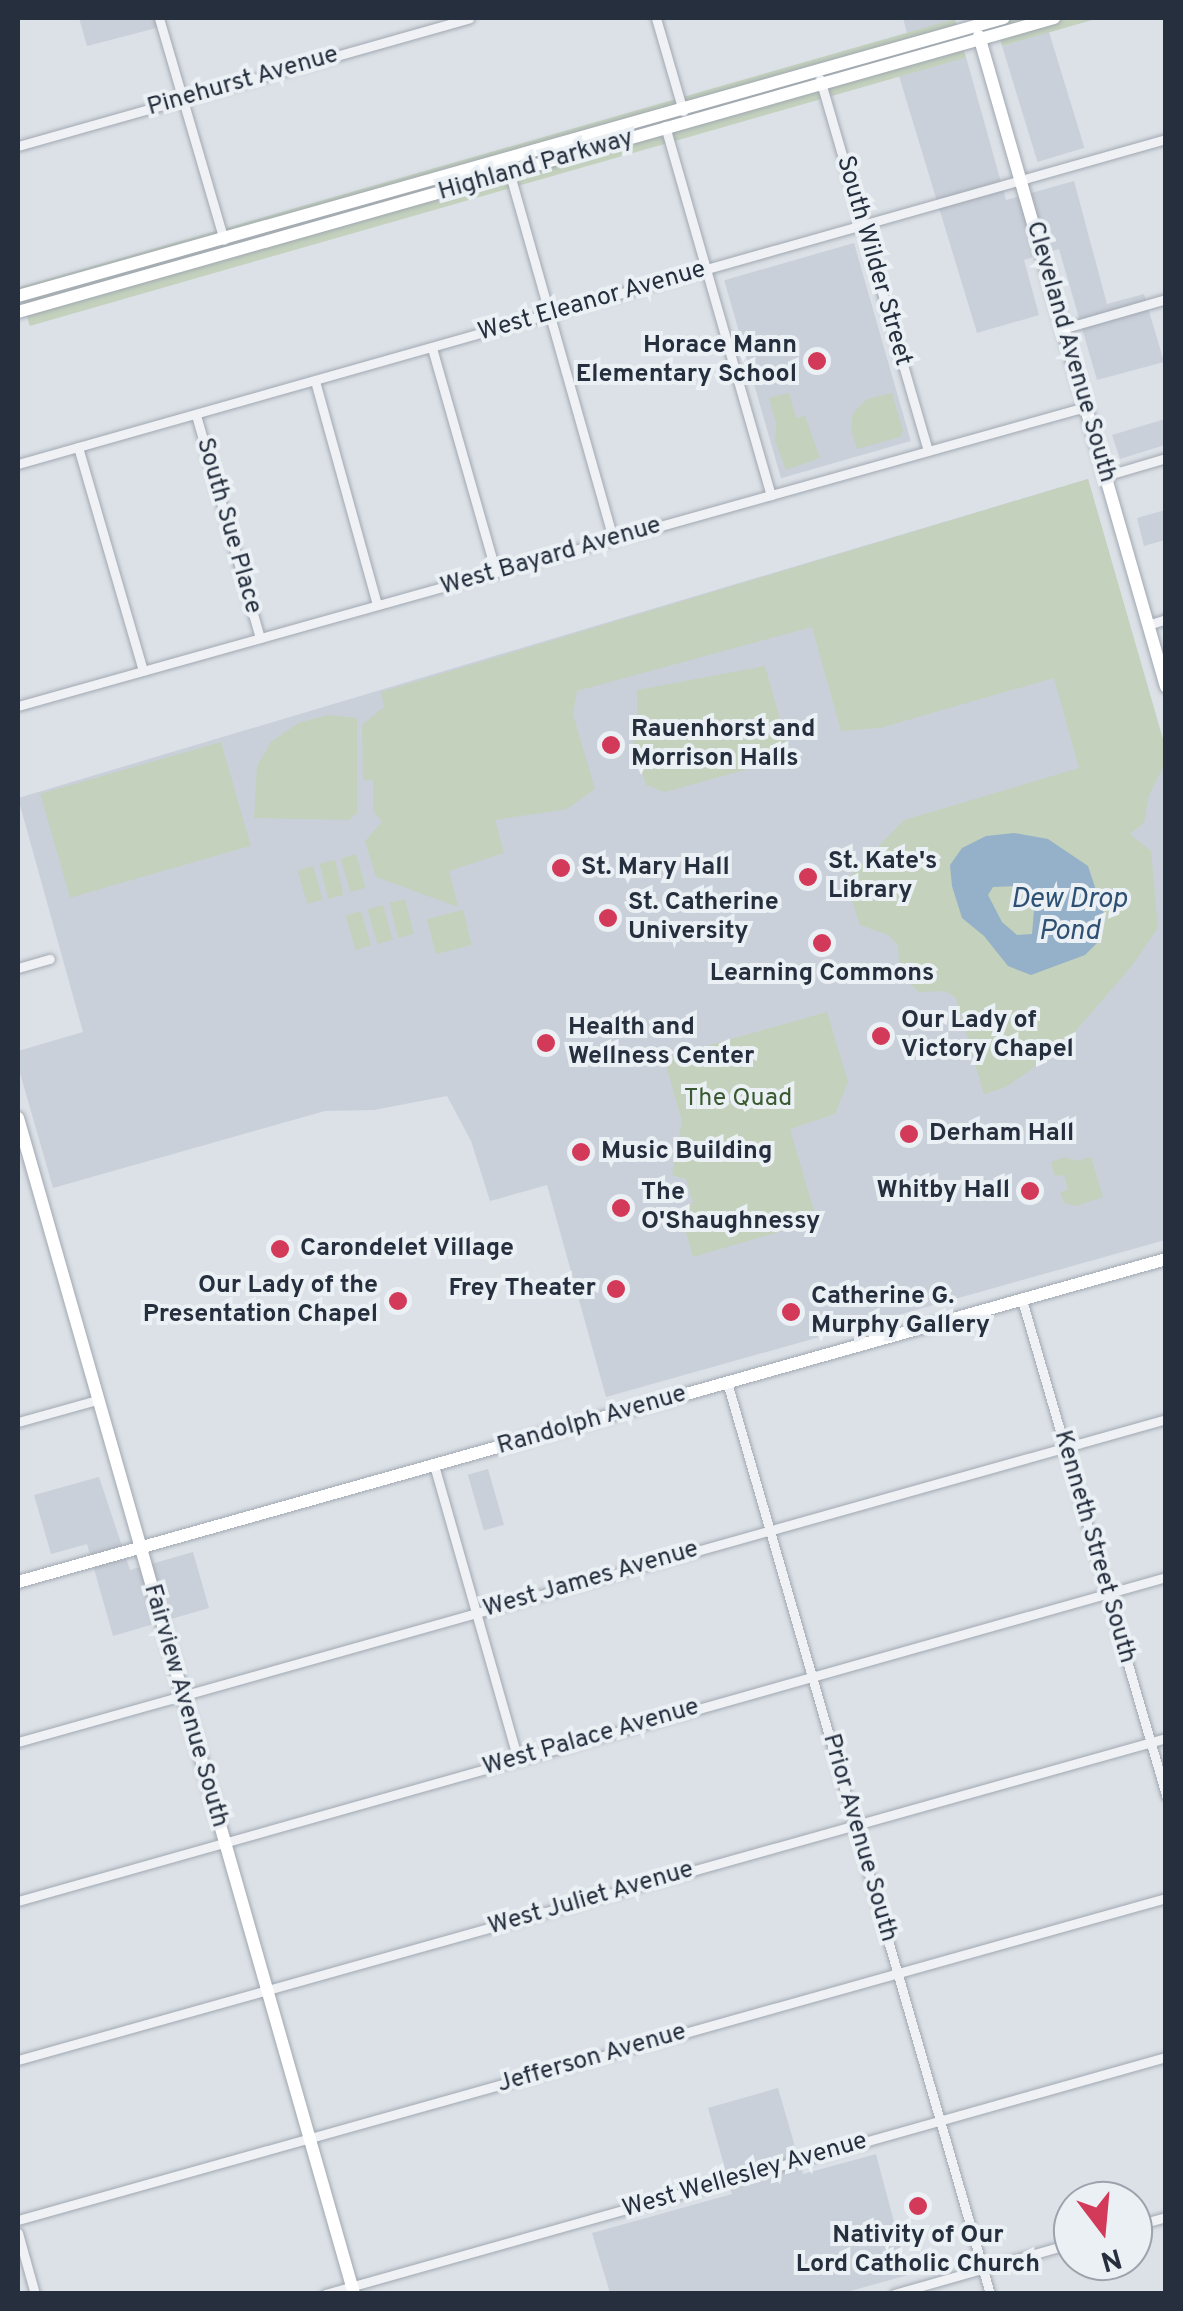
<!DOCTYPE html>
<html>
<head>
<meta charset="utf-8">
<style>
  body { margin:0 }
  #map { position:relative; width:1183px; height:2311px; overflow:hidden; background:#dce1e7; font-family:Overpass,sans-serif }
  div>[style] { position:absolute }
  .built>* { inset:0; background:#cad0d9; transform-origin:0 0 }
  .green>* { inset:0; background:#c3d1bd; transform-origin:0 0 }
  .water>* { inset:0; background:#95b1c9 }
  .roads { filter:drop-shadow(0 0 2px #a1a8b1) drop-shadow(0 0 2px #a1a8b1) }
  .street>* { height:9px; margin:-4.5px; padding:0 4.5px; transform-origin:4.5px; border-radius:4.5px; background:#eff1f5 }
  .secondary>* { height:12px; margin:-6px; padding:0 6px; transform-origin:6px; border-radius:6px; background:#fff }
  .dots>* { width:28px; height:28px; translate:-50% -50%; box-sizing:border-box; border:5px solid #ebf0f5; border-radius:50% }
  span { translate:-50% -50%; white-space:nowrap; text-align:center; line-height:1.15; -webkit-text-stroke:8px #ebf0f5; paint-order:stroke }
  .street-label { font-size:25px; color:#252f3e }
  .poi-label { font-size:25px; color:#252f3e; font-weight:700 }
  .right { translate:-100% -50%; text-align:right }
  .left { translate:0 -50%; text-align:left }
  .park-label { font-size:25px; color:#3b5a32 }
  .water-label { font-size:28px; color:#2e5073; font-style:italic }
  .frame { position:absolute; inset:0; border:20px solid #252f3e; pointer-events:none }
  .north { position:absolute; left:1053px; top:2181px; width:100px; height:100px; box-sizing:border-box; background:#ebf0f5; border:2px solid #9ca3ac; border-radius:50%; rotate:164deg; font-size:28px; font-weight:700; line-height:40px; text-align:center; color:#252f3e }
  .north::after { content:''; display:block; margin:auto; width:35px; height:45px; background:#d33958; clip-path:polygon(50% 0,100% 100%,50% 72%,0 100%) }
</style>
</head>
<body>
<div id="map">
  <div class="built">
    <i style="clip-path:polygon(79px 18px,161px 18px,164px 26px,87px 46px)"></i>
    <i style="clip-path:polygon(903px 18px,961px 18px,907px 33px)"></i>
    <i style="left:1049px;top:32px;width:121px;height:49px;rotate:73deg"></i>
    <i style="clip-path:polygon(966px 57px,1006px 200px,1074px 181px,1107px 304px,1144px 294px,1164px 362px,1097px 380px,1059px 249px,1024px 260px,1039px 315px,977px 333px,899px 76px)"></i>
    <i style="left:854px;top:243px;width:206px;height:135px;rotate:74deg"></i>
    <i style="clip-path:polygon(1165px 419px,1165px 445px,1120px 459px,1112px 435px)"></i>
    <i style="clip-path:polygon(1088px 479px,1165px 751px,1165px 1240px,606px 1397px,547px 1185px,490px 1201px,471px 1141px,447px 1096px,374px 1110px,325px 1111px,53px 1188px,18px 1066px,18px 1051px,83px 1032px,18px 798px)"></i>
    <i style="clip-path:polygon(1165px 510px,1165px 540px,1144px 546px,1137px 518px)"></i>
    <i style="left:488px;top:1469px;width:58px;height:21px;rotate:74deg"></i>
    <i style="clip-path:polygon(99px 1477px,130px 1570px,193px 1552px,209px 1608px,113px 1636px,87px 1544px,51px 1554px,34px 1495px)"></i>
    <i style="clip-path:polygon(778px 2088px,803px 2174px,876px 2154px,908px 2275px,843px 2293px,610px 2293px,592px 2233px,732px 2194px,708px 2108px)"></i>
  </div>
  <div class="green">
    <i style="clip-path:polygon(994px 18px,1099px 18px,1002px 46px)"></i>
    <i style="left:955px;top:19px;width:40px;height:974px;rotate:74deg"></i>
    <i style="clip-path:polygon(789px 393px,796px 418px,805px 416px,820px 458px,786px 470px,775px 441px,776px 423px,769px 398px)"></i>
    <i style="clip-path:polygon(892px 393px,903px 431px,900px 437px,857px 449px,851px 429px,853px 413px,867px 399px)"></i>
    <i style="clip-path:polygon(1088px 479px,1165px 746px,1165px 764px,1149px 795px,1144px 823px,1130px 834px,1151px 851px,1158px 928px,1131px 967px,1060px 1049px,1006px 1087px,984px 1094px,956px 998px,945px 991px,919px 992px,905px 980px,900px 974px,898px 945px,888px 935px,860px 925px,845px 881px,904px 820px,1079px 768px,1054px 678px,880px 728px,841px 731px,812px 627px,577px 691px,573px 714px,595px 789px,567px 809px,495px 820px,504px 853px,449px 871px,458px 907px,376px 877px,365px 841px,382px 822px,373px 811px,373px 780px,363px 780px,362px 725px,384px 707px,381px 692px)"></i>
    <i style="clip-path:polygon(765px 666px,791px 757px,665px 792px,646px 785px,630px 732px,637px 725px,637px 690px)"></i>
    <i style="clip-path:polygon(328px 715px,357px 718px,357px 813px,349px 820px,254px 818px,257px 766px,271px 742px,298px 723px)"></i>
    <i style="left:221px;top:742px;width:108px;height:188px;rotate:74deg"></i>
    <i style="left:356px;top:854px;width:35px;height:16px;rotate:74deg"></i>
    <i style="left:335px;top:860px;width:36px;height:16px;rotate:76deg"></i>
    <i style="left:313px;top:866px;width:35px;height:16px;rotate:74deg"></i>
    <i style="left:405px;top:899px;width:36px;height:16px;rotate:76deg"></i>
    <i style="left:383px;top:905px;width:36px;height:16px;rotate:74deg"></i>
    <i style="left:463px;top:910px;width:36px;height:37px;rotate:76deg"></i>
    <i style="left:361px;top:911px;width:36px;height:16px;rotate:74deg"></i>
    <i style="clip-path:polygon(827px 1012px,848px 1082px,835px 1114px,790px 1129px,814px 1211px,810px 1223px,693px 1257px,682px 1218px,693px 1202px,686px 1179px,672px 1175px,682px 1121px,664px 1058px)"></i>
    <i style="clip-path:polygon(1065px 1157px,1076px 1161px,1091px 1157px,1103px 1197px,1076px 1206px,1064px 1203px,1060px 1192px,1068px 1190px,1064px 1175px,1055px 1176px,1051px 1162px)"></i>
  </div>
  <div class="water">
    <i style="clip-path:polygon(evenodd,1014px 833px,1048px 839px,1088px 866px,1105px 917px,1101px 939px,1085px 955px,1031px 975px,1008px 966px,984px 936px,962px 918px,952px 886px,950px 865px,962px 848px,986px 836px,1014px 833px,993px 887px,1017px 886px,1029px 892px,1034px 910px,1032px 934px,1017px 935px,1002px 922px,988px 895px,993px 887px)"></i>
  </div>
  <div class="roads">
    <div class="street">
      <i style="left:159px;top:18px;width:231px;rotate:73.7deg"></i>
      <i style="left:656px;top:18px;width:97px;rotate:73.8deg"></i>
      <i style="left:820px;top:79px;width:387px;rotate:73.8deg"></i>
      <i style="left:665px;top:126px;width:384px;rotate:74deg"></i>
      <i style="left:18px;top:146px;width:469px;rotate:-15.8deg"></i>
      <i style="left:509px;top:171px;width:382px;rotate:74.2deg"></i>
      <i style="left:1062px;top:329px;width:108px;rotate:-16.1deg"></i>
      <i style="left:432px;top:348px;width:233px;rotate:74.1deg"></i>
      <i style="left:315px;top:381px;width:232px;rotate:74.5deg"></i>
      <i style="left:196px;top:415px;width:232px;rotate:74deg"></i>
      <i style="left:78px;top:447px;width:233px;rotate:73.8deg"></i>
      <i style="left:18px;top:464px;width:1193px;rotate:-15.81deg"></i>
      <i style="left:1105px;top:476px;width:64px;rotate:-16.4deg"></i>
      <i style="left:1148px;top:625px;width:19px;rotate:-18deg"></i>
      <i style="left:18px;top:706px;width:1108px;rotate:-15.65deg"></i>
      <i style="left:18px;top:968px;width:33px;rotate:-16deg"></i>
      <i style="left:1022px;top:1300px;width:516px;rotate:73.78deg"></i>
      <i style="left:727px;top:1382px;width:949px;rotate:73.91deg"></i>
      <i style="left:18px;top:1422px;width:82px;rotate:-15.6deg"></i>
      <i style="left:434px;top:1465px;width:306px;rotate:74.1deg"></i>
      <i style="left:18px;top:1742px;width:1193px;rotate:-15.71deg"></i>
      <i style="left:18px;top:1901px;width:1193px;rotate:-15.76deg"></i>
      <i style="left:18px;top:2060px;width:1192px;rotate:-15.67deg"></i>
      <i style="left:18px;top:2220px;width:1192px;rotate:-15.67deg"></i>
      <i style="left:1133px;top:2226px;width:34px;rotate:-15deg"></i>
      <i style="left:18px;top:2233px;width:63px;rotate:74.4deg"></i>
      <i style="left:325px;top:2294px;width:874px;rotate:-15.74deg"></i>
      <i style="left:894px;top:2294px;width:186px;rotate:-15.9deg"></i>
    </div>
    <div class="secondary">
      <i style="left:979px;top:36px;width:677px;rotate:73.97deg"></i>
      <i style="left:18px;top:296px;width:1024px;rotate:-15.75deg"></i>
      <i style="left:18px;top:312px;width:1077px;rotate:-15.84deg"></i>
      <i style="left:18px;top:1118px;width:1223px;rotate:74.05deg"></i>
      <i style="left:18px;top:1582px;width:1193px;rotate:-15.71deg"></i>
    </div>
  </div>
  <div class="dots">
    <i style="left:817px;top:361px;background:#d33958"></i>
    <i style="left:611px;top:745px;background:#d33958"></i>
    <i style="left:561px;top:868px;background:#d33958"></i>
    <i style="left:808px;top:877px;background:#d33958"></i>
    <i style="left:608px;top:918px;background:#d33958"></i>
    <i style="left:822px;top:943px;background:#d33958"></i>
    <i style="left:881px;top:1036px;background:#d33958"></i>
    <i style="left:546px;top:1043px;background:#d33958"></i>
    <i style="left:909px;top:1134px;background:#d33958"></i>
    <i style="left:581px;top:1152px;background:#d33958"></i>
    <i style="left:1030px;top:1191px;background:#d33958"></i>
    <i style="left:621px;top:1208px;background:#d33958"></i>
    <i style="left:280px;top:1249px;background:#d33958"></i>
    <i style="left:616px;top:1289px;background:#d33958"></i>
    <i style="left:398px;top:1301px;background:#d33958"></i>
    <i style="left:791px;top:1312px;background:#d33958"></i>
    <i style="left:918px;top:2206px;background:#d33958"></i>
  </div>
  <div class="street-label">
    <span style="left:243px;top:82px;rotate:-16deg">Pinehurst Avenue</span>
    <span style="left:536px;top:166px;rotate:-16deg">Highland Parkway</span>
    <span style="left:873px;top:261px;rotate:74deg">South Wilder Street</span>
    <span style="left:592px;top:302px;rotate:-16deg">West Eleanor Avenue</span>
    <span style="left:1070px;top:352px;rotate:74deg">Cleveland Avenue South</span>
    <span style="left:228px;top:526px;rotate:74deg">South Sue Place</span>
    <span style="left:551px;top:557px;rotate:-16deg">West Bayard Avenue</span>
    <span style="left:592px;top:1421px;rotate:-16deg">Randolph Avenue</span>
    <span style="left:1094px;top:1547px;rotate:74deg">Kenneth Street South</span>
    <span style="left:591px;top:1580px;rotate:-16deg">West James Avenue</span>
    <span style="left:185px;top:1706px;rotate:74deg">Fairview Avenue South</span>
    <span style="left:591px;top:1738px;rotate:-16deg">West Palace Avenue</span>
    <span style="left:859px;top:1838px;rotate:74deg">Prior Avenue South</span>
    <span style="left:591px;top:1899px;rotate:-16deg">West Juliet Avenue</span>
    <span style="left:592px;top:2059px;rotate:-16deg">Jefferson Avenue</span>
    <span style="left:745px;top:2176px;rotate:-16deg">West Wellesley Avenue</span>
  </div>
  <div class="poi-label">
    <span class="right" style="left:797px;top:361px">Horace Mann<br>Elementary School</span>
    <span class="left" style="left:631px;top:745px">Rauenhorst and<br>Morrison Halls</span>
    <span class="left" style="left:828px;top:877px">St. Kate's<br>Library</span>
    <span class="left" style="left:581px;top:868px">St. Mary Hall</span>
    <span class="left" style="left:628px;top:918px">St. Catherine<br>University</span>
    <span style="left:822px;top:974px">Learning Commons</span>
    <span class="left" style="left:901px;top:1036px">Our Lady of<br>Victory Chapel</span>
    <span class="left" style="left:568px;top:1043px">Health and<br>Wellness Center</span>
    <span class="left" style="left:929px;top:1134px">Derham Hall</span>
    <span class="left" style="left:601px;top:1152px">Music Building</span>
    <span class="right" style="left:1010px;top:1191px">Whitby Hall</span>
    <span class="left" style="left:641px;top:1208px">The<br>O'Shaughnessy</span>
    <span class="left" style="left:300px;top:1249px">Carondelet Village</span>
    <span class="right" style="left:378px;top:1301px">Our Lady of the<br>Presentation Chapel</span>
    <span class="right" style="left:596px;top:1289px">Frey Theater</span>
    <span class="left" style="left:811px;top:1312px">Catherine G.<br>Murphy Gallery</span>
    <span style="left:918px;top:2251px">Nativity of Our<br>Lord Catholic Church</span>
  </div>
  <div class="park-label">
    <span style="left:738px;top:1099px">The Quad</span>
  </div>
  <div class="water-label">
    <span style="left:1069px;top:916px">Dew Drop<br>Pond</span>
  </div>
  <div class="frame"></div>
  <div class="north">N</div>
</div>
</body>
</html>
